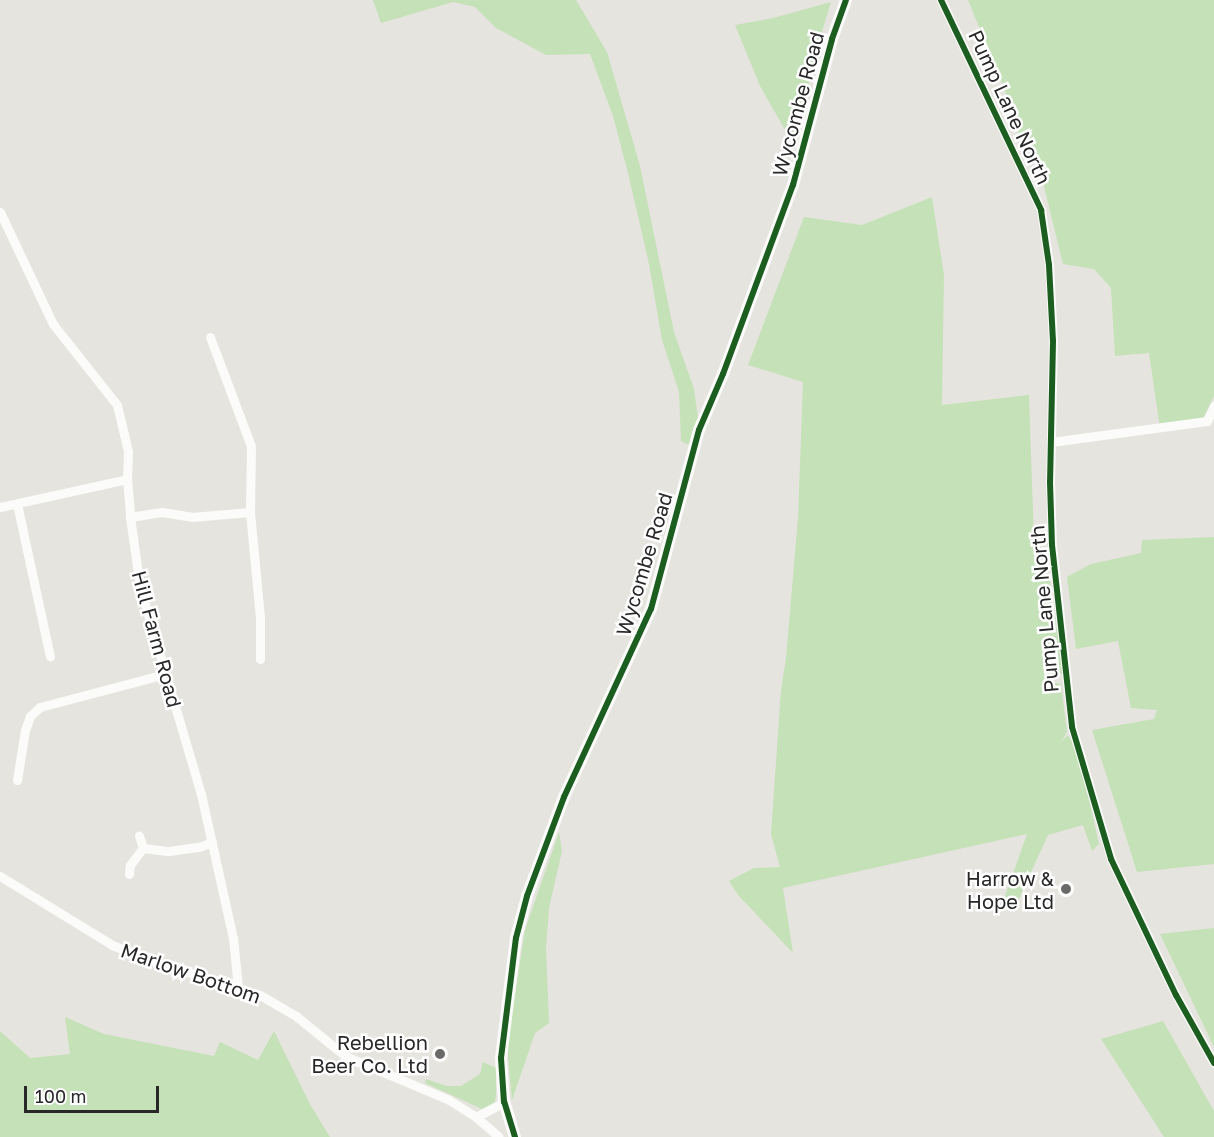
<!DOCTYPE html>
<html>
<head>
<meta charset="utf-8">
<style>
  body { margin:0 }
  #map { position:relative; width:1214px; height:1137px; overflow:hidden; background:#e6e4de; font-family:"Golos Text",sans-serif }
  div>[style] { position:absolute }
  .green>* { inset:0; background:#c4e1b8 }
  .minor>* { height:9px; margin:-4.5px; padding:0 4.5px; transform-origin:4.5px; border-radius:4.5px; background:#fbfbfa }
  .tertiary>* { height:12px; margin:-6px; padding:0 6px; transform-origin:6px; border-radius:6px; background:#fbfbfa }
  .cycleway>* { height:6px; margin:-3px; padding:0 3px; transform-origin:3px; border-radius:3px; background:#1b5e20 }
  .dots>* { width:16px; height:16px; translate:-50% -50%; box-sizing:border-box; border:3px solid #fff; border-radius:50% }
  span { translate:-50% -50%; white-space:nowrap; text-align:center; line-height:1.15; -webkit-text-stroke:5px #fff; paint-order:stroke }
  .street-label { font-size:20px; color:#282828 }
  .poi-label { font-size:20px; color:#282828 }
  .right { translate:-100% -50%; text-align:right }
  .scale { position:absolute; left:24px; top:1086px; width:135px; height:27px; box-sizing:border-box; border:3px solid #282828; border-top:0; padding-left:8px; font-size:18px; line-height:21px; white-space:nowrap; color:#282828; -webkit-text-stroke:4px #fff; paint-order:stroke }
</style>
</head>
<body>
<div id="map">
  <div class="green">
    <i style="clip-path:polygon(373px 0,576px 0,607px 52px,640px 166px,674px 332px,694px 389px,698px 419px,691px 446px,681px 441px,679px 392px,662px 340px,649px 264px,628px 173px,613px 116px,590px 54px,546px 55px,496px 28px,475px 7px,453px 2px,381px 23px)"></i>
    <i style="clip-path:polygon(968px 0,1214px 0,1214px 396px,1203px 418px,1160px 428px,1149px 353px,1115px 356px,1111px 288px,1094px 269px,1063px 264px,1035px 150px,1021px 141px,1012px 108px)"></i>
    <i style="clip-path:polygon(831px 2px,814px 58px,799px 132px,793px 144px,760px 86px,735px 25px,773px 18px)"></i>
    <i style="clip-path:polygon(932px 197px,944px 275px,942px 405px,1029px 395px,1035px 571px,1049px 574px,1063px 673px,1048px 678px,1049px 682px,1061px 684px,1067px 732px,1061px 742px,1068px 735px,1072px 742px,1087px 791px,1099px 844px,1092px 851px,1083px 825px,1048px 835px,1017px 903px,1005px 909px,1001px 907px,1027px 834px,783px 888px,793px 953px,738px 895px,729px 881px,754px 868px,780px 867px,771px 834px,781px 690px,786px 658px,798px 518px,803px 382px,748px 365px,804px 217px,862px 225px)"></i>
    <i style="clip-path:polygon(1214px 537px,1214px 864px,1137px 872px,1092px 730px,1154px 719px,1157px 710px,1131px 708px,1118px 641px,1076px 649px,1067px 577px,1091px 564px,1141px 553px,1142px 540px)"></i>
    <i style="clip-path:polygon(559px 832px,562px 851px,549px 908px,546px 947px,549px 1023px,535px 1033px,512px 1100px,507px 1046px,525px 930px)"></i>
    <i style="clip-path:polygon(1214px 928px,1214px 1047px,1160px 934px)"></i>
    <i style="clip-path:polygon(65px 1017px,104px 1034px,214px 1056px,220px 1042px,258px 1060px,274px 1031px,310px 1104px,330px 1137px,0 1137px,0 1031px,30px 1058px,70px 1054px)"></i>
    <i style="clip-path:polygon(1163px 1021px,1214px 1111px,1214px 1137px,1164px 1137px,1101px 1039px)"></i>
    <i style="clip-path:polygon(483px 1062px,496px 1068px,496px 1094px,495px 1102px,482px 1109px,425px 1083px,426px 1079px,446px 1086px,461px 1086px,480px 1074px)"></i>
  </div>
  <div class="minor">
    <i style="left:941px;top:0;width:233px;rotate:64.5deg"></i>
    <i style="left:1041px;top:210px;width:56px;rotate:81.7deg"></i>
    <i style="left:1049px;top:265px;width:76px;rotate:87deg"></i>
    <i style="left:1053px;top:341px;width:141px;rotate:91.2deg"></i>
    <i style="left:1050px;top:482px;width:63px;rotate:88.2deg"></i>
    <i style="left:1052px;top:545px;width:183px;rotate:83.7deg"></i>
    <i style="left:1072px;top:727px;width:138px;rotate:73.5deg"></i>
    <i style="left:1111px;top:859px;width:151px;rotate:64.5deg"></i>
    <i style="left:1176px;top:995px;width:78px;rotate:60.8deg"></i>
    <i style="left:0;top:212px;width:124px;rotate:64.7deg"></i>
    <i style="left:53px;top:324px;width:103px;rotate:51.7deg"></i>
    <i style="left:117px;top:405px;width:47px;rotate:76.6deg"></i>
    <i style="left:128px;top:451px;width:28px;rotate:92deg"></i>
    <i style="left:127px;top:479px;width:38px;rotate:85deg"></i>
    <i style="left:130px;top:517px;width:71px;rotate:81.9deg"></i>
    <i style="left:140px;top:587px;width:216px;rotate:73.6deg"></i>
    <i style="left:201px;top:794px;width:148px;rotate:77.5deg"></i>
    <i style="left:233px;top:938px;width:49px;rotate:84.2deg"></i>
    <i style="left:210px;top:337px;width:116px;rotate:69.4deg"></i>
    <i style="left:251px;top:446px;width:66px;rotate:90.9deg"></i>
    <i style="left:250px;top:512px;width:105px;rotate:84.6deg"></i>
    <i style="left:260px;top:617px;width:42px;rotate:90deg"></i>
    <i style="left:1051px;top:442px;width:157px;rotate:-7.7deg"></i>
    <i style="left:1207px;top:421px;width:17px;rotate:-65deg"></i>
    <i style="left:17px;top:504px;width:156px;rotate:77.8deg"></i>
    <i style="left:0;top:507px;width:130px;rotate:-12.4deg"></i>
    <i style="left:130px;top:517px;width:32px;rotate:-9deg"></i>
    <i style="left:162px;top:512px;width:30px;rotate:9deg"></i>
    <i style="left:192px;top:517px;width:58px;rotate:-4.9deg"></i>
    <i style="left:17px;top:780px;width:51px;rotate:-80.9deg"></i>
    <i style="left:25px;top:730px;width:15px;rotate:-70deg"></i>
    <i style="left:30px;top:716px;width:13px;rotate:-42deg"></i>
    <i style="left:40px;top:707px;width:129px;rotate:-14.8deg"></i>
    <i style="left:143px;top:848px;width:26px;rotate:7deg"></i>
    <i style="left:169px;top:851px;width:30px;rotate:-8deg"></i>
    <i style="left:199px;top:847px;width:14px;rotate:-21deg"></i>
    <i style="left:129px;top:874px;width:9px;rotate:-84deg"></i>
    <i style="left:130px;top:865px;width:21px;rotate:-53deg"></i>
    <i style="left:143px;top:848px;width:13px;rotate:-108deg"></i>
    <i style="left:0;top:876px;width:132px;rotate:31.6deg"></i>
    <i style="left:112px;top:945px;width:41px;rotate:21.5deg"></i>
    <i style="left:150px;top:960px;width:115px;rotate:17.7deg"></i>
    <i style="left:260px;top:995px;width:42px;rotate:30.3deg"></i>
    <i style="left:296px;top:1016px;width:63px;rotate:39.2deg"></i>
    <i style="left:345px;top:1056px;width:113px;rotate:22.9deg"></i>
    <i style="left:449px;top:1100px;width:32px;rotate:32deg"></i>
    <i style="left:476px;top:1117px;width:30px;rotate:41deg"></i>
    <i style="left:476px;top:1117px;width:32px;rotate:-28deg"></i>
  </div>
  <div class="tertiary">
    <i style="left:515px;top:1137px;width:37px;rotate:-107deg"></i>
    <i style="left:504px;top:1102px;width:44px;rotate:-93.9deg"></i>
    <i style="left:501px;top:1058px;width:121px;rotate:-82.9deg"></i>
    <i style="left:516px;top:938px;width:43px;rotate:-75.3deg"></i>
    <i style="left:527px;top:896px;width:106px;rotate:-69.5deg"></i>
    <i style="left:564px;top:797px;width:207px;rotate:-65.2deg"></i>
    <i style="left:651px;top:609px;width:185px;rotate:-75deg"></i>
    <i style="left:699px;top:430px;width:61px;rotate:-66.8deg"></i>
    <i style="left:723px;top:374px;width:202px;rotate:-69.7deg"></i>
    <i style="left:793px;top:185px;width:151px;rotate:-75deg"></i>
    <i style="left:832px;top:39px;width:41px;rotate:-70.3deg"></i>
  </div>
  <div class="cycleway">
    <i style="left:941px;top:0;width:233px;rotate:64.5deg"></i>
    <i style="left:1041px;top:210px;width:56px;rotate:81.7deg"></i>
    <i style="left:1049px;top:265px;width:76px;rotate:87deg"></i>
    <i style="left:1053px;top:341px;width:141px;rotate:91.2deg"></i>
    <i style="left:1050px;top:482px;width:63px;rotate:88.2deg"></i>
    <i style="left:1052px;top:545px;width:183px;rotate:83.7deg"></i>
    <i style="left:1072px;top:727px;width:138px;rotate:73.5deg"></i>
    <i style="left:1111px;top:859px;width:151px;rotate:64.5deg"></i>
    <i style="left:1176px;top:995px;width:78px;rotate:60.8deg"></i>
    <i style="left:515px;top:1137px;width:37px;rotate:-107deg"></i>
    <i style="left:504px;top:1102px;width:44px;rotate:-93.9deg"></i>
    <i style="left:501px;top:1058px;width:121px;rotate:-82.9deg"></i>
    <i style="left:516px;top:938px;width:43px;rotate:-75.3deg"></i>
    <i style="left:527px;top:896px;width:106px;rotate:-69.5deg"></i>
    <i style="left:564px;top:797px;width:207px;rotate:-65.2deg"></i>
    <i style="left:651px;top:609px;width:185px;rotate:-75deg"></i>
    <i style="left:699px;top:430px;width:61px;rotate:-66.8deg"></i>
    <i style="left:723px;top:374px;width:202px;rotate:-69.7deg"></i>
    <i style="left:793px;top:185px;width:151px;rotate:-75deg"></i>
    <i style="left:832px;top:39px;width:41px;rotate:-70.3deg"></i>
  </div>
  <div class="dots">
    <i style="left:1066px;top:889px;background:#6a6a68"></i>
    <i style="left:440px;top:1054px;background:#6a6a68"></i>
  </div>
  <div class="street-label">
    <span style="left:798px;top:104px;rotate:-75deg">Wycombe Road</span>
    <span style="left:1010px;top:107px;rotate:65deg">Pump Lane North</span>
    <span style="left:644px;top:564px;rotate:-73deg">Wycombe Road</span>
    <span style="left:1044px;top:609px;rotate:-95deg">Pump Lane North</span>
    <span style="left:157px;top:639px;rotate:75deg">Hill Farm Road</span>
    <span style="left:191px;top:973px;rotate:19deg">Marlow Bottom</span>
  </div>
  <div class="poi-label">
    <span class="right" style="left:1054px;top:890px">Harrow &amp;<br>Hope Ltd</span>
    <span class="right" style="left:428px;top:1054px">Rebellion<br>Beer Co. Ltd</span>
  </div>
  <div class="scale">100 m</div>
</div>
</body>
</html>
